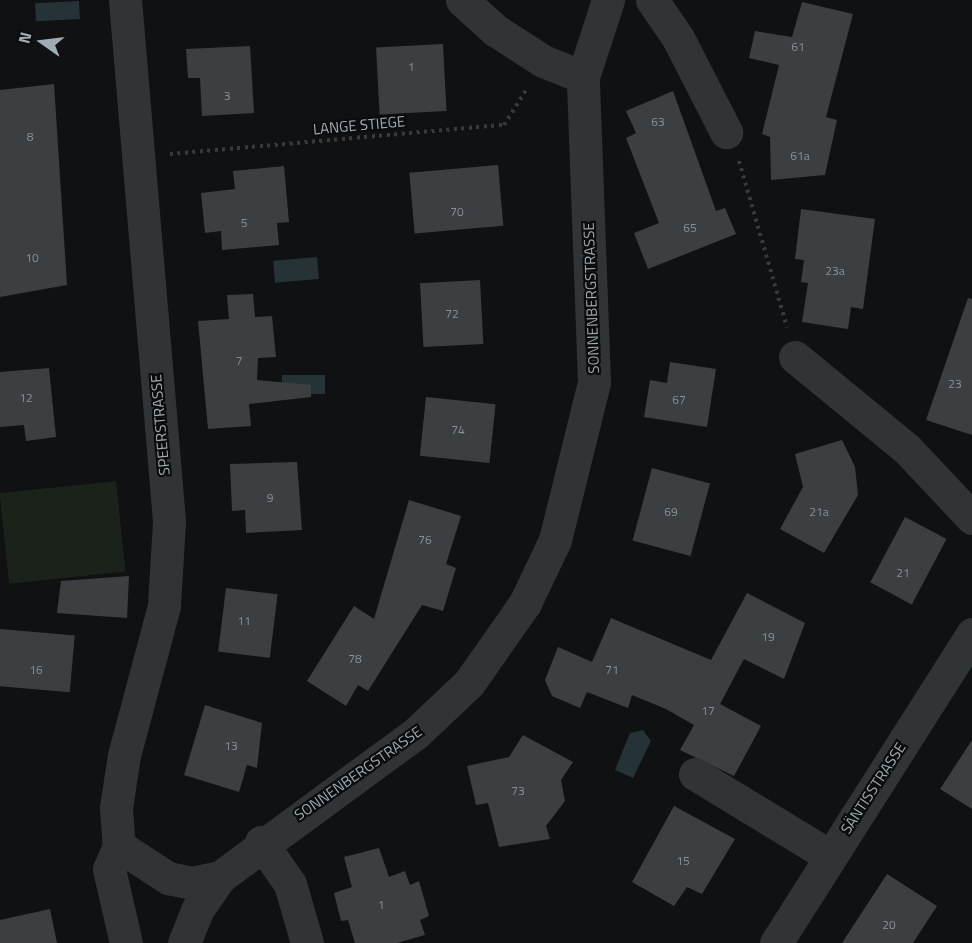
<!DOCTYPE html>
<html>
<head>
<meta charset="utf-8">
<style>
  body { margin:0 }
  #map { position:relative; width:972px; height:943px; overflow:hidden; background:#101112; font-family:"Titillium Web",sans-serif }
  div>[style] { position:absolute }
  .green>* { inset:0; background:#1b221a; transform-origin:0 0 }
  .water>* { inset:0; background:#263336; transform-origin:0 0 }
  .building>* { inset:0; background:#3c3f42; transform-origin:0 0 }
  .path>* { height:4px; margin-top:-2px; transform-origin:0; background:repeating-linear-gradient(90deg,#373b3e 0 3px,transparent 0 7.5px) }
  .minor>* { height:33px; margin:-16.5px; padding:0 16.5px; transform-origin:16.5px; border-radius:16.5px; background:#313437 }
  span { translate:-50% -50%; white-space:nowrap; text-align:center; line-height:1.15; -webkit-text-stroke:4.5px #0b0c0d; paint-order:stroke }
  .number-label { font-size:12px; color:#879198 }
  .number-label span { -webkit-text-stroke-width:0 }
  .street-label { font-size:15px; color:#a0acb4 }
  .north { position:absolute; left:12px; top:12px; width:60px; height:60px; -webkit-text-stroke:4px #0b0c0d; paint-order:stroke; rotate:284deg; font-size:16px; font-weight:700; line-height:24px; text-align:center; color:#a0acb4 }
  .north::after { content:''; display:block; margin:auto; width:21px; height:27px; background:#a0acb4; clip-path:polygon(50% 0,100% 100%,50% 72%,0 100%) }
</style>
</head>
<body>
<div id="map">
  <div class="green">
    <i style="left:116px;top:481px;width:91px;height:117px;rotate:84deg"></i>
  </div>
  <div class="water">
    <i style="left:79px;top:1px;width:18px;height:44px;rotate:87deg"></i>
    <i style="left:317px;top:257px;width:22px;height:44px;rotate:85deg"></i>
    <i style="left:325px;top:375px;width:19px;height:43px;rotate:90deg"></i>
    <i style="clip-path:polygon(643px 730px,651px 741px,633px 778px,615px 770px,630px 733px)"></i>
  </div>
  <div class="building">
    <i style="clip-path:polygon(802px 2px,853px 14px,826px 117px,837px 120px,825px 175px,771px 180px,770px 137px,762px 134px,779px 65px,749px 58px,755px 31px,792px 37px)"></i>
    <i style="left:443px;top:44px;width:67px;height:67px;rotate:87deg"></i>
    <i style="clip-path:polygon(250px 46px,254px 113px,202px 116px,200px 78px,188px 78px,186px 49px)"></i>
    <i style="clip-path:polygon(54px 84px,67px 285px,0 297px,0 90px)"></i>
    <i style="clip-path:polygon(673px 91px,716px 211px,725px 208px,736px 234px,648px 269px,634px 233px,659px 223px,626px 138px,636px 133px,626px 111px)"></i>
    <i style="left:498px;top:165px;width:61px;height:89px;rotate:85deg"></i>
    <i style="clip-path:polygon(284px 166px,289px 222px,277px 223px,279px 245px,222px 250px,221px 231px,205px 233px,201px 193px,235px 189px,233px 171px)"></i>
    <i style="clip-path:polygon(801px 209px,875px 219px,863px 309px,851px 307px,848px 329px,802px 322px,808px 283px,801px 282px,804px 260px,795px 259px)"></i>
    <i style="left:480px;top:280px;width:64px;height:60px;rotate:87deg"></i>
    <i style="clip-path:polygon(253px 294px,255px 317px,272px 316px,276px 357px,258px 358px,257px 380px,311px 385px,311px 397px,249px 404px,251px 426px,208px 429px,198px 321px,229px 319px,227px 295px)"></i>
    <i style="clip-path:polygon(968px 298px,972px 299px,972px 435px,926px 420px)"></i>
    <i style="clip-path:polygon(670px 362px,716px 369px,707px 427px,644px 417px,650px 380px,667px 383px)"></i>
    <i style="clip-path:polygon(49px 368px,56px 437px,26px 441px,24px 425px,0 427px,0 372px)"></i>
    <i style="left:426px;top:397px;width:70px;height:59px;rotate:6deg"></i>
    <i style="clip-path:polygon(842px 440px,855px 467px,858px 495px,824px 553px,780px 529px,803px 487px,795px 454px)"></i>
    <i style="clip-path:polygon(297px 462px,302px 530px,246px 533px,245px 510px,232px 511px,230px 464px)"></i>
    <i style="left:652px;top:468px;width:60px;height:75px;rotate:15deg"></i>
    <i style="clip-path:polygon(409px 500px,461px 516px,446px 564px,456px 568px,443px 611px,422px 605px,368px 691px,358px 685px,346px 706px,307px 681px,354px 606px,374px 619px)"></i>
    <i style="left:905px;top:517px;width:47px;height:74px;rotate:28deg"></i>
    <i style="clip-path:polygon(129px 576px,127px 618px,57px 613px,61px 581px)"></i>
    <i style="left:226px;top:588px;width:52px;height:64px;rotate:7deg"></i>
    <i style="clip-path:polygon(747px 593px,805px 623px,784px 679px,744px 659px,720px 704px,761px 726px,734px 776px,680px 750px,694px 725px,666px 709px,632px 695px,628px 708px,587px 692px,580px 708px,552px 696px,545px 680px,558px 647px,592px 662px,611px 618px,711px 660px)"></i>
    <i style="left:0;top:629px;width:75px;height:57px;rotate:5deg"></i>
    <i style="clip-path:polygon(205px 705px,262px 723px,257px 768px,247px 765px,239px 792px,184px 775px)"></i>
    <i style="clip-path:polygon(523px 735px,573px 762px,561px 780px,565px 801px,546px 826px,550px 839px,499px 847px,488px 803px,476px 805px,467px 766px,509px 757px)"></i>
    <i style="clip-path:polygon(972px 740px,972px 809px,940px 789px)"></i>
    <i style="clip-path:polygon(674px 806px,735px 839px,702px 894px,687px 887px,674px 906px,632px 882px)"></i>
    <i style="clip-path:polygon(379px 848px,389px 877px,405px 871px,410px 885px,419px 881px,429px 916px,420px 920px,425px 935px,397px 943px,355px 943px,348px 920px,341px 921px,334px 893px,352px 887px,344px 857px)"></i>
    <i style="clip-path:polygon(887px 874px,937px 906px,913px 943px,842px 943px)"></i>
    <i style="clip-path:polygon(50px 909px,57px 943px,0 943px,0 920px)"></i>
  </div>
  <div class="path">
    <i style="left:170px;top:154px;width:335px;rotate:-5deg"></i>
    <i style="left:504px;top:125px;width:41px;rotate:-57.8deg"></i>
    <i style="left:739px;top:161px;width:173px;rotate:73.9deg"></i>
  </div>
  <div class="minor">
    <i style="left:125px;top:0;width:523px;rotate:85.17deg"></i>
    <i style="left:169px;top:521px;width:85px;rotate:93.4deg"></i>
    <i style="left:164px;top:606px;width:154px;rotate:105deg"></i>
    <i style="left:124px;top:755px;width:53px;rotate:98.7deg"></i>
    <i style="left:116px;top:807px;width:39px;rotate:86deg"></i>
    <i style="left:119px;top:846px;width:25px;rotate:113deg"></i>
    <i style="left:109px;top:869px;width:76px;rotate:77.1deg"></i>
    <i style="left:462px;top:0;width:45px;rotate:42.3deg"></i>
    <i style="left:495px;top:30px;width:57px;rotate:32.9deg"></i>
    <i style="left:543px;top:61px;width:43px;rotate:21.8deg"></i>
    <i style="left:652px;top:0;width:46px;rotate:55.6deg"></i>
    <i style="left:678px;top:38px;width:106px;rotate:62.9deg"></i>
    <i style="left:795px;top:357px;width:145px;rotate:39.4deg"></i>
    <i style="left:907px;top:449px;width:95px;rotate:46.7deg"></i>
    <i style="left:695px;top:774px;width:158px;rotate:31.3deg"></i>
    <i style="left:261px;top:842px;width:51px;rotate:55.4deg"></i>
    <i style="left:290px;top:884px;width:61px;rotate:73.9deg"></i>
    <i style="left:119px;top:846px;width:59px;rotate:33.1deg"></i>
    <i style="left:168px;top:878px;width:25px;rotate:12deg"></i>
    <i style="left:192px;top:883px;width:29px;rotate:-12deg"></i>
    <i style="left:184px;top:943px;width:35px;rotate:-68deg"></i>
    <i style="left:197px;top:910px;width:40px;rotate:-55.1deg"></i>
    <i style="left:220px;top:877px;width:242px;rotate:-36.3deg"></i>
    <i style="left:415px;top:734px;width:74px;rotate:-43.4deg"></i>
    <i style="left:469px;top:683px;width:98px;rotate:-55deg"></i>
    <i style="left:525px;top:603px;width:70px;rotate:-64.5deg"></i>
    <i style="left:555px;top:540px;width:163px;rotate:-76.1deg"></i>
    <i style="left:594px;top:382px;width:305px;rotate:-92.1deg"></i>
    <i style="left:583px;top:77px;width:81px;rotate:-72deg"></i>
    <i style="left:776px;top:943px;width:366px;rotate:-57.6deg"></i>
  </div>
  <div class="number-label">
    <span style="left:798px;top:47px">61</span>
    <span style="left:411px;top:67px">1</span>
    <span style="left:227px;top:96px">3</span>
    <span style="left:658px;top:122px">63</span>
    <span style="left:30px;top:137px">8</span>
    <span style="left:800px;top:156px">61a</span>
    <span style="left:457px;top:212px">70</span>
    <span style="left:244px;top:223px">5</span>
    <span style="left:690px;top:228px">65</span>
    <span style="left:32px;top:258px">10</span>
    <span style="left:835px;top:271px">23a</span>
    <span style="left:452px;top:314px">72</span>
    <span style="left:239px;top:361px">7</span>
    <span style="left:955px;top:384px">23</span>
    <span style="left:26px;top:398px">12</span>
    <span style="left:679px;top:400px">67</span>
    <span style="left:458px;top:430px">74</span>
    <span style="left:270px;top:498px">9</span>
    <span style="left:671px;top:512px">69</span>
    <span style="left:819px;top:512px">21a</span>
    <span style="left:425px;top:540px">76</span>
    <span style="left:903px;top:573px">21</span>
    <span style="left:244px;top:621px">11</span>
    <span style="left:768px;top:637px">19</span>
    <span style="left:355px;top:659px">78</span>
    <span style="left:36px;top:670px">16</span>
    <span style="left:612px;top:670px">71</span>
    <span style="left:708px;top:711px">17</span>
    <span style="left:231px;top:746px">13</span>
    <span style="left:518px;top:791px">73</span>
    <span style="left:683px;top:861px">15</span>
    <span style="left:381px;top:905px">1</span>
    <span style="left:889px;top:925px">20</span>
  </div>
  <div class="street-label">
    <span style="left:359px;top:125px;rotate:-5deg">LANGE STIEGE</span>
    <span style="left:591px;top:298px;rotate:-92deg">SONNENBERGSTRASSE</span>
    <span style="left:160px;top:425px;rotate:-95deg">SPEERSTRASSE</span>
    <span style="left:358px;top:773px;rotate:-35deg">SONNENBERGSTRASSE</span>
    <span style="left:873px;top:788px;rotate:-57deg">SÄNTISSTRASSE</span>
  </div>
  <div class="north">N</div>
</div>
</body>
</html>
